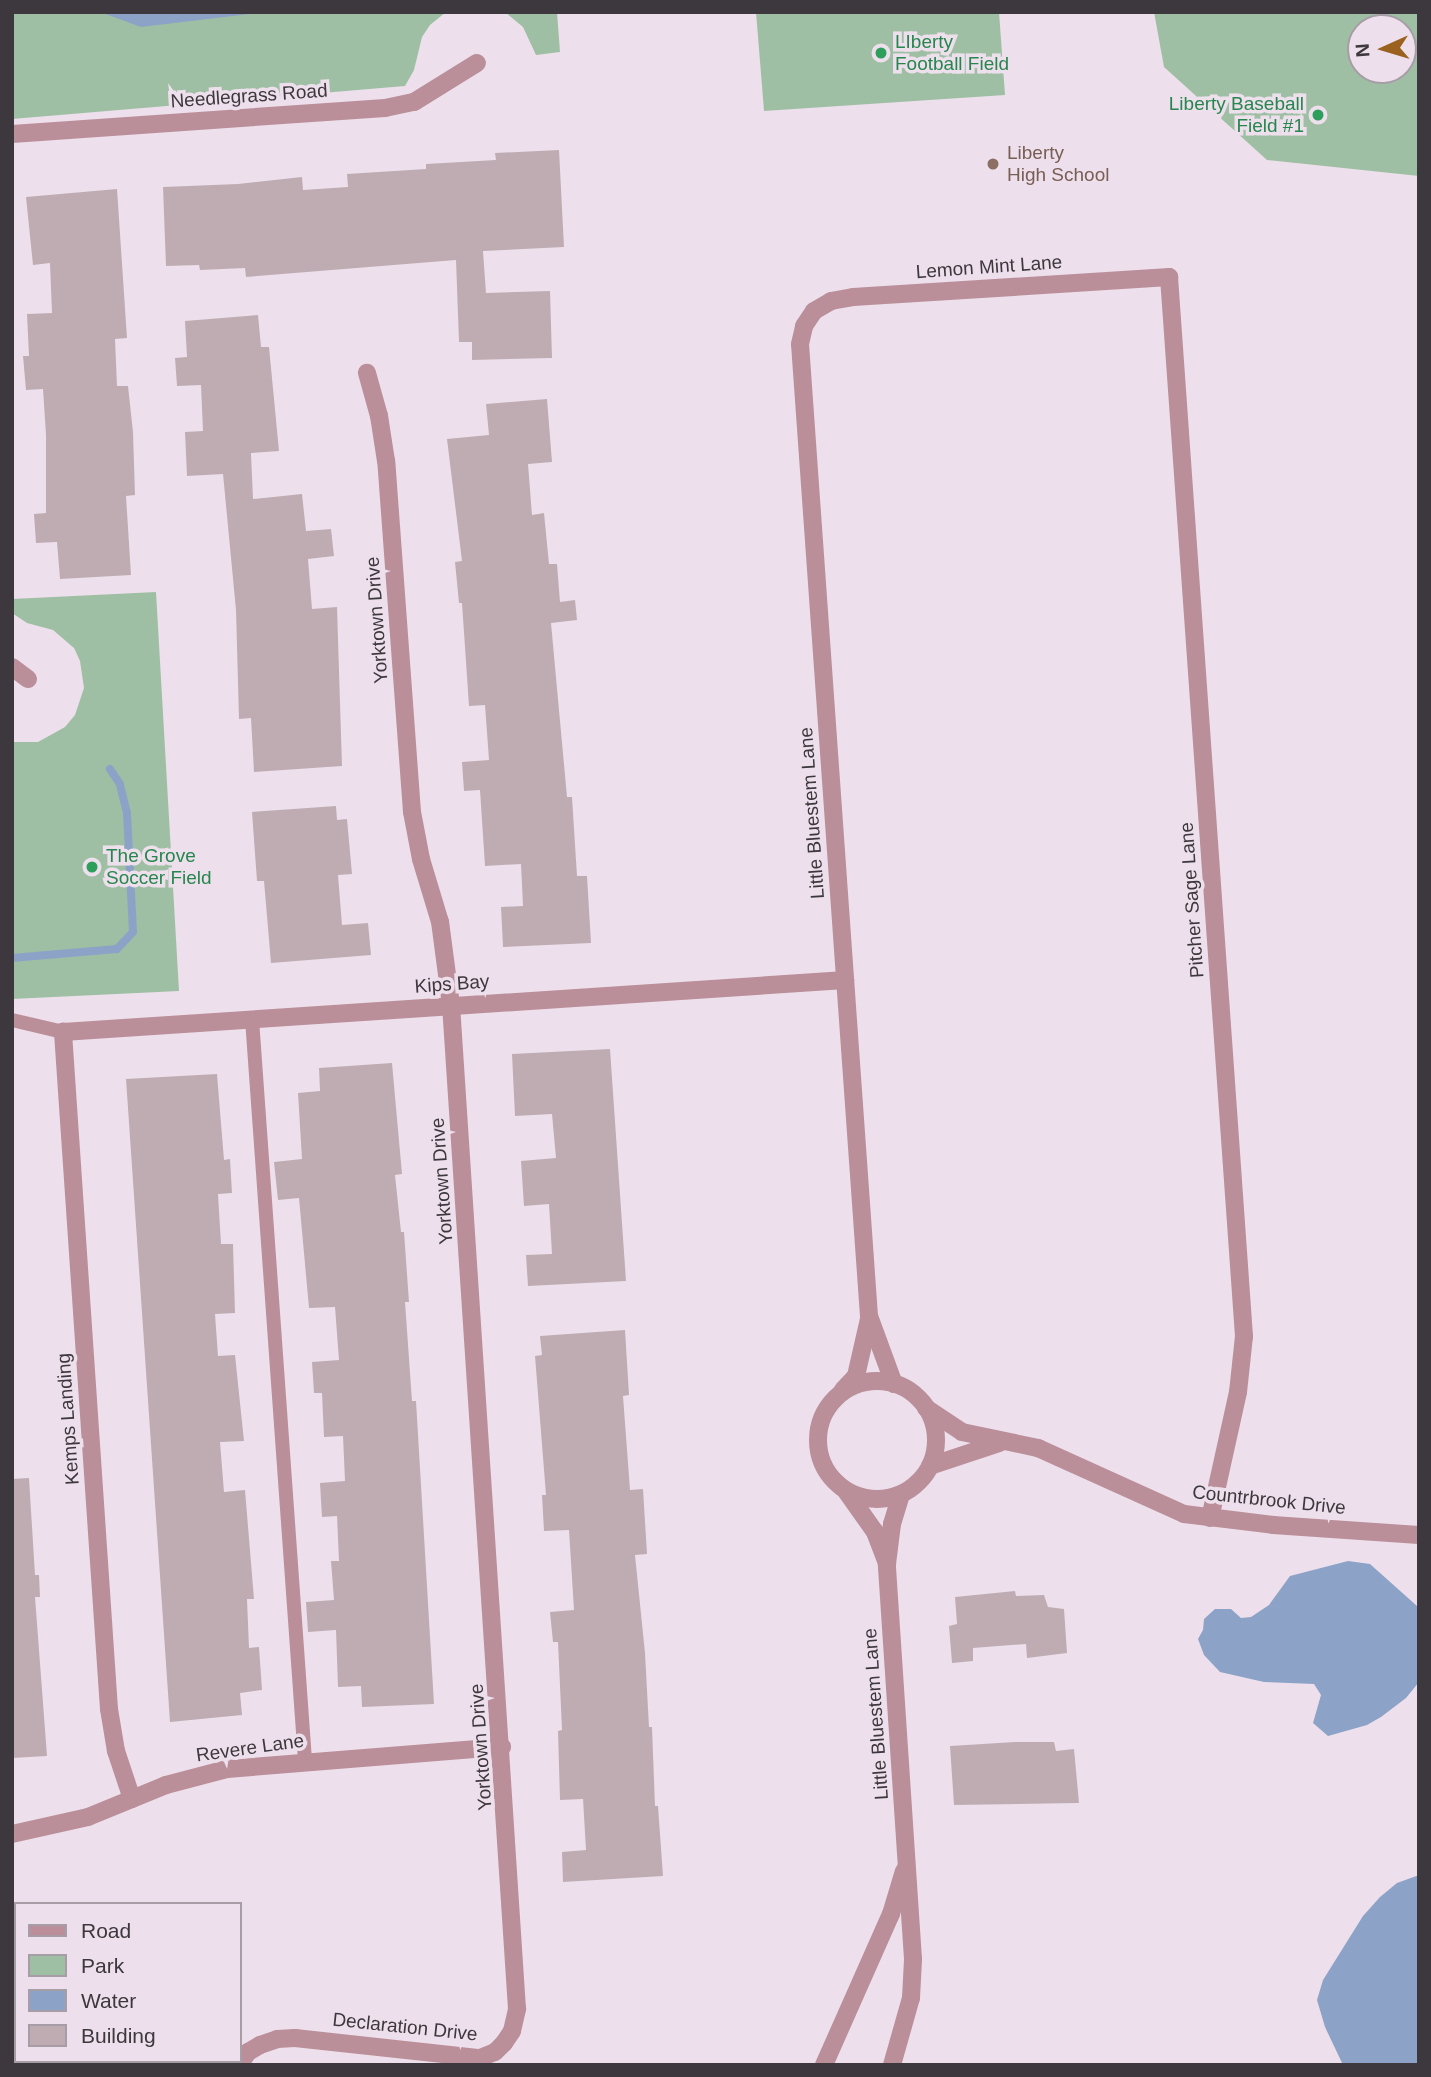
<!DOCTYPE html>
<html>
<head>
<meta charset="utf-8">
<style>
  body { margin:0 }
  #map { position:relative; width:1431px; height:2077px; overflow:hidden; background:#ede0ec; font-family:Helvetica,sans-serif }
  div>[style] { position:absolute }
  .green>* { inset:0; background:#9fbfa4 }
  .water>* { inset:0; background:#8ca3c7 }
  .stream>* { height:8px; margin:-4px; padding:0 4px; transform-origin:4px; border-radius:4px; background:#8ca3c7 }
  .building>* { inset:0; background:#beacb2 }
  .lane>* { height:14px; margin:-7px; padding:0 7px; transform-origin:7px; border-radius:7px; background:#ba8f9a }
  .street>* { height:18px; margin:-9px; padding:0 9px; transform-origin:9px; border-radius:9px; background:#ba8f9a }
  .street>.ring { margin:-9px; padding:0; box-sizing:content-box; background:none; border:18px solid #ba8f9a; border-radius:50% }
  .dots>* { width:19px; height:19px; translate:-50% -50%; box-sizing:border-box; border:4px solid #ede0ec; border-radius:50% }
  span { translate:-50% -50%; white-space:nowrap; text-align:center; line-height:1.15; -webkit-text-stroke:7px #ede0ec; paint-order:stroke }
  .leisure-label { font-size:19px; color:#27864d }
  .left { translate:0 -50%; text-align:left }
  .right { translate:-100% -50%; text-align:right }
  .street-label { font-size:19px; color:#3d383d }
  .education-label { font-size:19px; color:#785e54 }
  .frame { position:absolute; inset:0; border:14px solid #3d383d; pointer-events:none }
  .legend { position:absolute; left:14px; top:1902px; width:228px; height:161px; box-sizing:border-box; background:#ede0ec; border:2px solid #a79da6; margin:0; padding:9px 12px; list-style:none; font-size:21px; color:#3d383d }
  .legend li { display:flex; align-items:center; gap:14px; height:35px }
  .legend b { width:35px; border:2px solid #a79da6 }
  .north { position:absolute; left:1347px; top:14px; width:70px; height:70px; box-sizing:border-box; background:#ede0ec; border:2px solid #a79da6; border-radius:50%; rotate:266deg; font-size:19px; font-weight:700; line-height:28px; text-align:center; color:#3d383d }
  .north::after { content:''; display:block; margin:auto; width:24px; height:32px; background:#9b621f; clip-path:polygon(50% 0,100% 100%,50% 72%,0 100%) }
</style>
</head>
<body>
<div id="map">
  <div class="green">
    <i style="clip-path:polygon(12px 12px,446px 12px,430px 25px,422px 37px,414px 70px,405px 86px,12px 119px)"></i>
    <i style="clip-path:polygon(505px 12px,557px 12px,560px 52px,536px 55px,523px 27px)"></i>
    <i style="clip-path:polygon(756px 12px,999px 12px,1005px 95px,764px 111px)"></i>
    <i style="clip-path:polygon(evenodd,1154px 12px,1419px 12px,1419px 176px,1267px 160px,1164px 67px,1154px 12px,1403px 28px,1403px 70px,1361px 70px,1361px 28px,1403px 28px)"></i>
    <i style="clip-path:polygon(156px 592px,179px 991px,12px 999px,12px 742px,38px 742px,65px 727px,75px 715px,84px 688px,80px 661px,74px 648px,53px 630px,27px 623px,12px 613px,12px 599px)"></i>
  </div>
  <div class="water">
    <i style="clip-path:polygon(100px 12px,266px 12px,141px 27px)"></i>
    <i style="clip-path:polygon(1348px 1561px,1370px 1564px,1417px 1606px,1419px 1682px,1406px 1698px,1381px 1717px,1367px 1725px,1328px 1736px,1313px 1723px,1321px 1695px,1314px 1684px,1264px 1682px,1220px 1672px,1204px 1655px,1198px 1639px,1203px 1630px,1204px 1619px,1215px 1609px,1231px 1609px,1241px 1618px,1251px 1617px,1269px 1605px,1290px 1576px)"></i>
    <i style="clip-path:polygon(1419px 1875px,1419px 2065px,1343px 2065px,1325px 2027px,1317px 2000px,1323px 1980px,1363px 1916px,1380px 1897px,1397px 1883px)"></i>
  </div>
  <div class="stream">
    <i style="left:12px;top:958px;width:105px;rotate:-4.9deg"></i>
    <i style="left:117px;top:949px;width:23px;rotate:-47deg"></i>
    <i style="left:133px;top:932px;width:119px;rotate:-92.9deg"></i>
    <i style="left:127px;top:813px;width:30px;rotate:-104deg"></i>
    <i style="left:120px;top:784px;width:18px;rotate:-124deg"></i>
  </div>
  <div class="building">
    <i style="clip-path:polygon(559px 150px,564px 247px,483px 251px,486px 293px,550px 291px,552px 358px,472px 360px,472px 342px,459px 342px,456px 260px,246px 277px,245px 268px,200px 270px,199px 265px,166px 266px,163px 187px,238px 184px,302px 177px,303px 190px,348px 187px,347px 174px,426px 169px,426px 164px,496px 160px,495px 153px)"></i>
    <i style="clip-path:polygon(117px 189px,127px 338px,115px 339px,117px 386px,128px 386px,133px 432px,135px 495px,126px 496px,131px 575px,60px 579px,57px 542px,36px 543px,34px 514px,46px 513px,46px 435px,43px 389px,26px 390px,23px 356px,29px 356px,27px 314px,52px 313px,50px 263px,33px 265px,26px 197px)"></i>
    <i style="clip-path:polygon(258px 315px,261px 347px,269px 347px,279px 451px,251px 453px,253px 499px,302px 494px,306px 531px,331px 529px,334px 556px,308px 559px,312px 609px,337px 607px,342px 766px,254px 772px,251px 718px,239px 719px,236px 610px,223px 474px,187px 476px,185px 432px,203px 431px,201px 385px,177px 386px,175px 358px,187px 357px,185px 321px)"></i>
    <i style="clip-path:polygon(547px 399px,552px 462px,528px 464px,532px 515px,544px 513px,549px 564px,557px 564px,560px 602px,575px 600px,577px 620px,551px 623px,567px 797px,572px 797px,577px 876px,587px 876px,591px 943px,503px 947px,501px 907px,523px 906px,521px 864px,485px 866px,480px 790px,464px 791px,462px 762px,489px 760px,485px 705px,469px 706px,462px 603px,459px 603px,455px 562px,462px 561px,447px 439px,489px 435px,486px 404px)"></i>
    <i style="clip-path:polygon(336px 806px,337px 820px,347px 819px,352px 874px,338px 875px,342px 925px,368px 923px,371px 955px,271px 963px,264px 881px,257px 881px,252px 812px)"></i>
    <i style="clip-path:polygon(610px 1049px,626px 1281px,528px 1286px,526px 1255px,552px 1254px,549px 1204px,524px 1206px,521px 1161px,556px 1158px,552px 1114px,515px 1116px,512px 1054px)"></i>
    <i style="clip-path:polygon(392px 1063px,402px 1174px,395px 1175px,401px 1232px,404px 1232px,409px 1302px,405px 1302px,412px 1401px,416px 1401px,434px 1704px,362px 1707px,361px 1686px,338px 1687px,336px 1630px,308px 1632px,306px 1602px,334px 1600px,331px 1561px,339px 1561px,337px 1516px,322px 1517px,320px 1483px,345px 1481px,343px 1436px,324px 1437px,322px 1393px,314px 1393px,312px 1362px,339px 1360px,335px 1307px,309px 1308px,299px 1198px,278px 1200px,274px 1162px,302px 1159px,298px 1093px,320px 1091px,319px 1068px)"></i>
    <i style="clip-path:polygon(217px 1074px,224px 1160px,230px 1159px,232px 1193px,218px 1194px,221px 1244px,233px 1244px,235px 1313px,215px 1314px,218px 1356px,235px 1355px,244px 1441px,220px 1442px,224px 1492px,245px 1490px,254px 1599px,247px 1599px,249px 1648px,259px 1647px,262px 1690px,240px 1693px,242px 1715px,170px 1722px,126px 1079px)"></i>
    <i style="clip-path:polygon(625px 1330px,629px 1395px,623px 1396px,630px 1490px,643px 1489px,647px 1554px,635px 1555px,645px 1653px,649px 1727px,652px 1727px,655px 1806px,658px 1806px,663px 1876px,563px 1882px,562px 1852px,586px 1850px,583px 1799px,560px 1800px,558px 1731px,562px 1730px,558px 1642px,553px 1642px,550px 1612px,574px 1610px,569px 1530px,544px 1531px,542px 1495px,546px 1495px,535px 1356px,542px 1355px,540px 1336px)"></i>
    <i style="clip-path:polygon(29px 1478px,35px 1575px,39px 1575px,40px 1597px,35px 1597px,47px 1756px,12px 1758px,12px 1479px)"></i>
    <i style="clip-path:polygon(1015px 1591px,1016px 1596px,1044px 1595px,1048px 1607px,1064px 1609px,1067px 1653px,1027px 1658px,1026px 1644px,973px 1648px,973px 1661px,952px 1663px,949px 1626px,957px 1624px,955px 1597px)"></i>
    <i style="clip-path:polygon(1015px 1742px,1054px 1742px,1056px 1751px,1074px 1749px,1079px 1803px,954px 1805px,950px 1746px)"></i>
  </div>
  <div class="lane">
    <i style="left:252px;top:1019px;width:744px;rotate:85.91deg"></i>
    <i style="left:12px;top:1020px;width:52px;rotate:13.2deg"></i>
  </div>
  <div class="street">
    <i style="left:12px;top:134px;width:374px;rotate:-4deg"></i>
    <i style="left:385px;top:108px;width:30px;rotate:-12deg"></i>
    <i style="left:414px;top:102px;width:74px;rotate:-31.8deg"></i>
    <i style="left:12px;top:667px;width:20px;rotate:37deg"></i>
    <i class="ring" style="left:818px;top:1381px;width:100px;height:100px"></i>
    <i style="left:894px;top:1384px;width:72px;rotate:-110.2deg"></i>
    <i style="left:869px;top:1316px;width:974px;rotate:-94.06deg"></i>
    <i style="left:800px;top:344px;width:18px;rotate:-77deg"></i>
    <i style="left:804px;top:326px;width:18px;rotate:-56deg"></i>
    <i style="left:814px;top:311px;width:20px;rotate:-30deg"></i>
    <i style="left:831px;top:301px;width:22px;rotate:-10deg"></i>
    <i style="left:853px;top:297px;width:317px;rotate:-3.6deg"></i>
    <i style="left:1169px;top:277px;width:1062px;rotate:85.95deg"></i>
    <i style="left:1244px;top:1336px;width:56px;rotate:96.1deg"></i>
    <i style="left:1238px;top:1392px;width:129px;rotate:102.5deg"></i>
    <i style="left:843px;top:1390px;width:19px;rotate:-47deg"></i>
    <i style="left:856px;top:1376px;width:58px;rotate:-77.2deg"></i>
    <i style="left:926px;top:1408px;width:43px;rotate:33.7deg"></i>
    <i style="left:962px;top:1432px;width:78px;rotate:11.9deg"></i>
    <i style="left:1038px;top:1448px;width:160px;rotate:24.3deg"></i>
    <i style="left:1184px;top:1514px;width:90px;rotate:7deg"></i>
    <i style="left:1273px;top:1525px;width:146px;rotate:3.9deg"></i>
    <i style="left:930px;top:1466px;width:73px;rotate:-18.4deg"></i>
    <i style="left:846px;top:1491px;width:50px;rotate:54.7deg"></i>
    <i style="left:875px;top:1532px;width:34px;rotate:69deg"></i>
    <i style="left:132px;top:1799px;width:51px;rotate:-108.4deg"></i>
    <i style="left:116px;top:1751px;width:43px;rotate:-99.5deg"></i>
    <i style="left:109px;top:1709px;width:679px;rotate:-93.89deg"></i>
    <i style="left:63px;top:1032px;width:784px;rotate:-3.8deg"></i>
    <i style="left:12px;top:1834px;width:78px;rotate:-12.6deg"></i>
    <i style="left:88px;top:1817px;width:84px;rotate:-22.3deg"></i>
    <i style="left:166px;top:1785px;width:63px;rotate:-14.7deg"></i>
    <i style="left:227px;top:1769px;width:276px;rotate:-4.6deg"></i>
    <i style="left:239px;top:2065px;width:16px;rotate:-55deg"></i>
    <i style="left:248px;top:2052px;width:14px;rotate:-30deg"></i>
    <i style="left:260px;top:2045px;width:18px;rotate:-19deg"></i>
    <i style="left:277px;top:2039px;width:18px;rotate:-3deg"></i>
    <i style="left:295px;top:2038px;width:186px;rotate:6.2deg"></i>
    <i style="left:480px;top:2058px;width:16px;rotate:-22deg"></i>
    <i style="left:495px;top:2052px;width:13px;rotate:-45deg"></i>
    <i style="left:504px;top:2043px;width:14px;rotate:-56deg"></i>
    <i style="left:512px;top:2031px;width:23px;rotate:-77deg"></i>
    <i style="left:517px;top:2009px;width:1006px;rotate:-93.76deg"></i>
    <i style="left:451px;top:1005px;width:84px;rotate:-97.5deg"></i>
    <i style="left:440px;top:922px;width:66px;rotate:-106.8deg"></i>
    <i style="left:421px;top:859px;width:48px;rotate:-100.8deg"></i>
    <i style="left:412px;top:812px;width:352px;rotate:-94.2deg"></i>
    <i style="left:386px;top:461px;width:46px;rotate:-98.8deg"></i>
    <i style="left:379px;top:416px;width:45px;rotate:-105.6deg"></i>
    <i style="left:824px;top:2065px;width:165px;rotate:-66.1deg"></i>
    <i style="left:891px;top:1914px;width:45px;rotate:-73.2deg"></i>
    <i style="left:892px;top:2065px;width:70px;rotate:-74.2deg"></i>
    <i style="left:911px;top:1998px;width:39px;rotate:-87deg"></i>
    <i style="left:913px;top:1959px;width:396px;rotate:-93.8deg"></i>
    <i style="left:887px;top:1564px;width:40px;rotate:-82.9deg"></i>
    <i style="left:892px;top:1524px;width:31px;rotate:-73deg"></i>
  </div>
  <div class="dots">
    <i style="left:881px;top:53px;background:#2e9e5b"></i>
    <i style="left:1318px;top:115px;background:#2e9e5b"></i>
    <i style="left:993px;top:164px;background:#8d6e63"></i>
    <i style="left:92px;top:867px;background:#2e9e5b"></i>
  </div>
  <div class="leisure-label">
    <span class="left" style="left:895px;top:53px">LIberty<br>Football Field</span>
    <span class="right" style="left:1304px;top:115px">Liberty Baseball<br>Field #1</span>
    <span class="left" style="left:106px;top:867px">The Grove<br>Soccer Field</span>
  </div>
  <div class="street-label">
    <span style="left:249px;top:96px;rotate:-4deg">Needlegrass Road</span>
    <span style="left:989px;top:267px;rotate:-4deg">Lemon Mint Lane</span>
    <span style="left:377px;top:620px;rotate:-94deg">Yorktown Drive</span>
    <span style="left:812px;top:813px;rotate:-94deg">Little Bluestem Lane</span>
    <span style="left:1192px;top:900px;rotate:-94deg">Pitcher Sage Lane</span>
    <span style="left:452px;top:984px;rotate:-4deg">Kips Bay</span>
    <span style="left:442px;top:1181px;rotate:-94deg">Yorktown Drive</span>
    <span style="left:68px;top:1419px;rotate:-94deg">Kemps Landing</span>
    <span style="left:1269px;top:1500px;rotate:6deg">Countrbrook Drive</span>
    <span style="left:876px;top:1714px;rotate:-94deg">Little Bluestem Lane</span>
    <span style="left:481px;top:1747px;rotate:-94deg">Yorktown Drive</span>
    <span style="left:250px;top:1748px;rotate:-8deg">Revere Lane</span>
    <span style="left:405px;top:2027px;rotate:6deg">Declaration Drive</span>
  </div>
  <div class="education-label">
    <span class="left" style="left:1007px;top:164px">Liberty<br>High School</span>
  </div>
  <div class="frame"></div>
  <ul class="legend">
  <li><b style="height:9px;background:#ba8f9a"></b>Road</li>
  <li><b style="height:19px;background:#9fbfa4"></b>Park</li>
  <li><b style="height:19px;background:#8ca3c7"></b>Water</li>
  <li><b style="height:19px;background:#beacb2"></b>Building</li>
  </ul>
  <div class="north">N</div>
</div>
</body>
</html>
